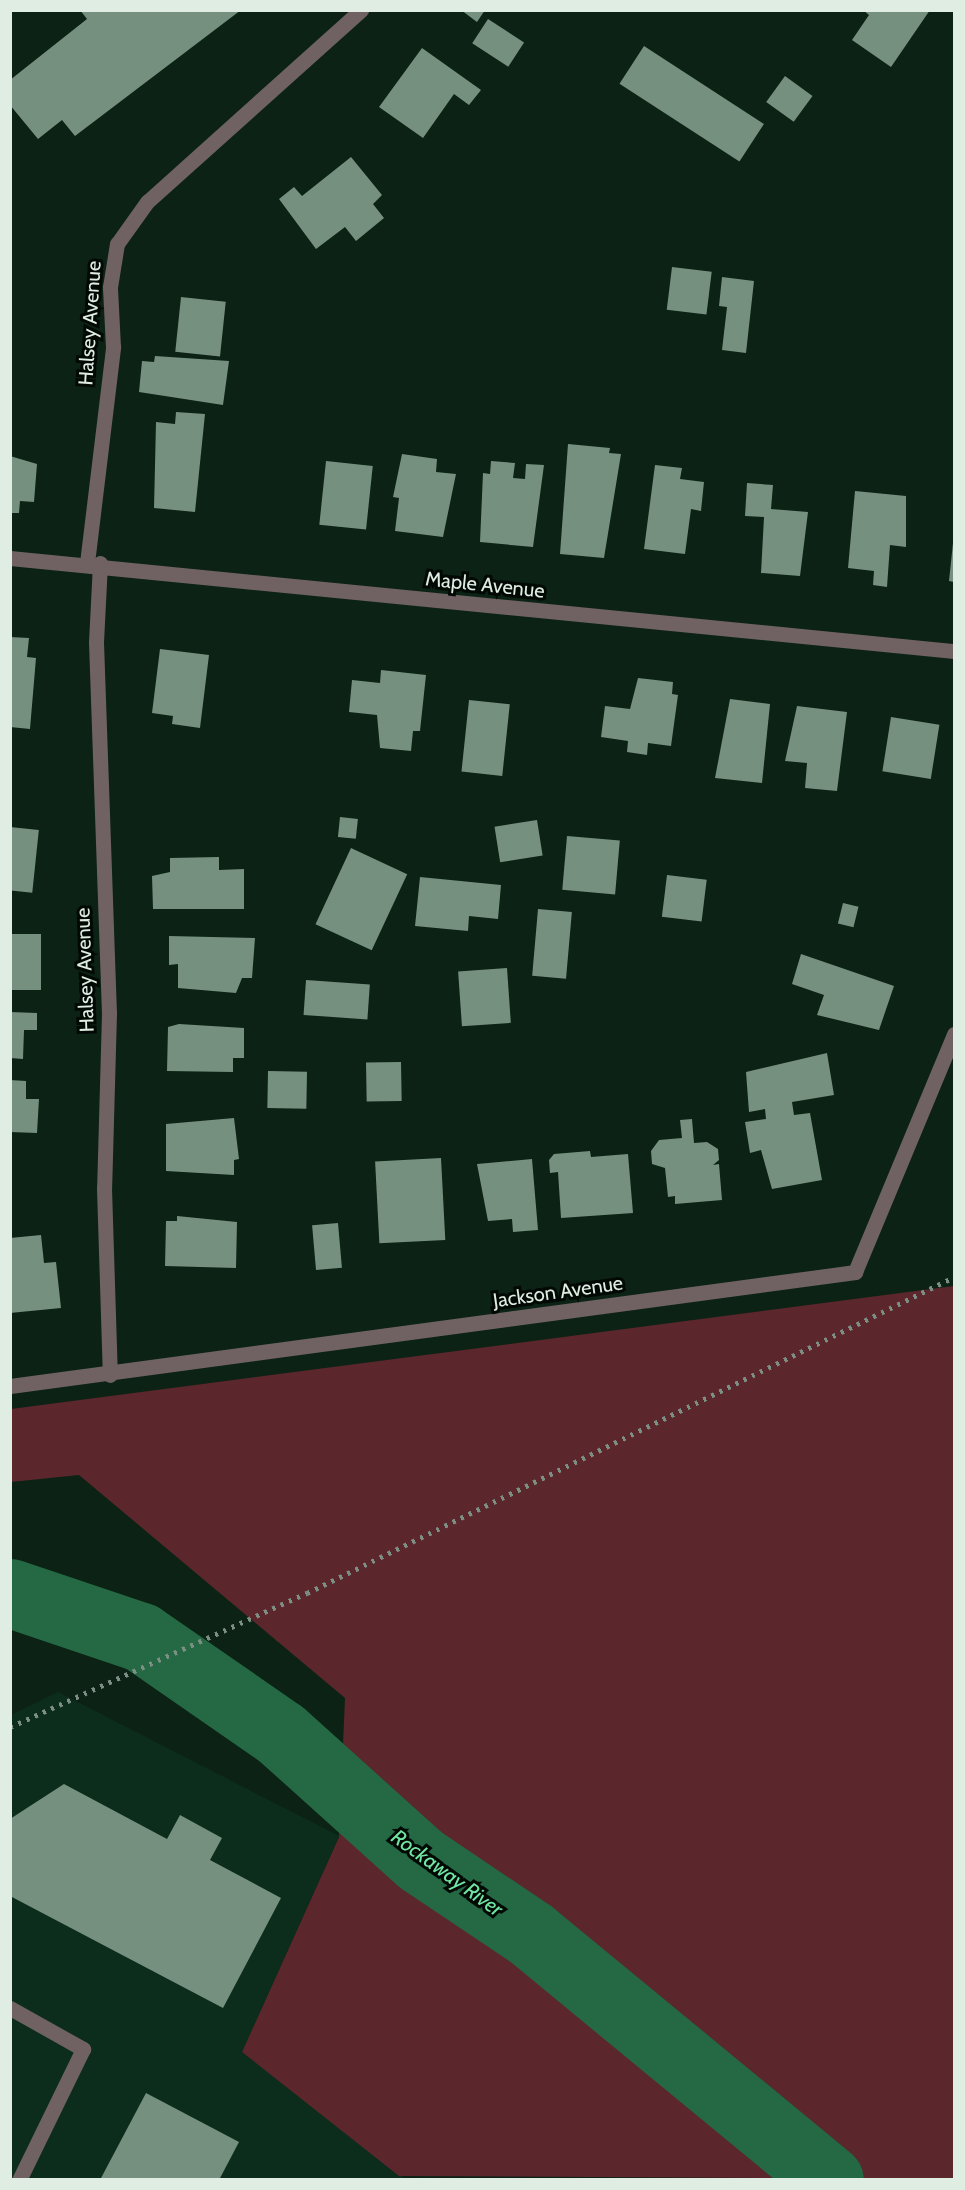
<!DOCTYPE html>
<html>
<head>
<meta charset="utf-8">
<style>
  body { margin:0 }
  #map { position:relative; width:965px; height:2190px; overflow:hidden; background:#0b2215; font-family:Cabin,sans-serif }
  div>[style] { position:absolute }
  .built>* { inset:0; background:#0d2d1c }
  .green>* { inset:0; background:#5b262c }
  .river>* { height:69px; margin:-34.5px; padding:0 34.5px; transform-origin:34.5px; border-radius:34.5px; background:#246844 }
  .building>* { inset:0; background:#76907f; transform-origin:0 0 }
  .minor>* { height:15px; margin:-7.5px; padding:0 7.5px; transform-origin:7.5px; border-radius:7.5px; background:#706263 }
  .rail>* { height:4.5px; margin-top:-2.25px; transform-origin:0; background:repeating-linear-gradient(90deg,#7d8f84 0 3px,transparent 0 9px) }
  span { translate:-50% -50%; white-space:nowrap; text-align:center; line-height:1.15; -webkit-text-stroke:6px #020905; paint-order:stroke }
  .street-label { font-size:20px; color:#dfede3 }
  .water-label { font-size:21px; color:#71e7a4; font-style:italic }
  .frame { position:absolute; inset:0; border:12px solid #dfede3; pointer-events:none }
</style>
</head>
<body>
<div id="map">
  <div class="built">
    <i style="clip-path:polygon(58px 1692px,339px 1836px,242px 2052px,405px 2179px,11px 2180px,11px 1715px)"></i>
  </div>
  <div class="green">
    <i style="clip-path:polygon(954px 1286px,954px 2179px,399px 2176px,242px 2052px,339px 1837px,345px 1698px,79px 1475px,11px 1482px,11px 1409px)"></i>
  </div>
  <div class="river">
    <i style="left:10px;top:1593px;width:138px;rotate:18.6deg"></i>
    <i style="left:141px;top:1637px;width:170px;rotate:34.7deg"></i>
    <i style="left:281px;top:1734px;width:188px;rotate:42deg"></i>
    <i style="left:421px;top:1860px;width:133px;rotate:33.9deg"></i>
    <i style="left:531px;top:1934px;width:386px;rotate:39.5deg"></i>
  </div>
  <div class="building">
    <i style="clip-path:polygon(80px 10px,241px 10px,75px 136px,62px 120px,38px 139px,10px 105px,10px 80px,87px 19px)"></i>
    <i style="clip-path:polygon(461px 10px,485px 10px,477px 22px)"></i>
    <i style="clip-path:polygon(863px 10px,930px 10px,891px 67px,852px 40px,869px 15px)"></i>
    <i style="left:488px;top:19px;width:43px;height:29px;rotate:33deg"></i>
    <i style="left:644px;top:46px;width:143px;height:45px;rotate:33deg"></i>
    <i style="clip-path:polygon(422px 48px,481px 90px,469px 105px,454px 94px,423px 138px,379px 107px)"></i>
    <i style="left:785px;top:76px;width:34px;height:32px;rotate:36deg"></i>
    <i style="clip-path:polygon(351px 157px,382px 195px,373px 204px,384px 218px,356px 241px,345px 227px,316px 249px,279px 199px,294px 187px,302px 196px)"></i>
    <i style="left:672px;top:267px;width:40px;height:43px;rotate:7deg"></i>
    <i style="clip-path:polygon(722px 277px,754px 281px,746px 353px,722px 350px,727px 307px,719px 306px)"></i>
    <i style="left:181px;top:297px;width:45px;height:55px;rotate:6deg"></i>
    <i style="clip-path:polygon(155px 356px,229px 361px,223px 405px,139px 392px,142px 361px,154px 362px)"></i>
    <i style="clip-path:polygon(176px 412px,205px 414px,195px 512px,154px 508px,156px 422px,175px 424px)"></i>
    <i style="clip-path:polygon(568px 444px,610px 448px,609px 453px,621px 454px,604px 558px,560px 554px)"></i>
    <i style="clip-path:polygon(402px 454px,437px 459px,436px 472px,456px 474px,443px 537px,395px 531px,399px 498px,393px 497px)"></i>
    <i style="clip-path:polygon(10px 456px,37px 464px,34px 502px,20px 501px,19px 513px,10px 513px)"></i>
    <i style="left:326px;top:461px;width:47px;height:64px;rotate:6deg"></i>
    <i style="clip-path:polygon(491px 461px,515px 463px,513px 478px,525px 479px,526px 464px,544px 465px,533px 547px,480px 542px,483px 473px,490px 474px)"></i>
    <i style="clip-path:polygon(655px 465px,682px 468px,680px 479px,704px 482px,701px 511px,691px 509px,685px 554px,644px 549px)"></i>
    <i style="clip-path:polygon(747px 483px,773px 485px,771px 509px,808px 512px,800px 576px,761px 573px,764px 517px,745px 516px)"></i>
    <i style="clip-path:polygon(855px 491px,906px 496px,906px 547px,890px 545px,887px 587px,873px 585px,874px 571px,848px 568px)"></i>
    <i style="clip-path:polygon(953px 543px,954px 543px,954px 582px,949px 581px)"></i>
    <i style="clip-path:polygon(10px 637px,29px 638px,27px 657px,36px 658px,30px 729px,10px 727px)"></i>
    <i style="clip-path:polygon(160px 649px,209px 655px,200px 728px,172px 724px,173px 716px,152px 713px)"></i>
    <i style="clip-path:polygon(381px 670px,426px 675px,420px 731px,413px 731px,411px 751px,380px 748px,377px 715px,349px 712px,352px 680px,380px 683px)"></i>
    <i style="clip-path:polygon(638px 678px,673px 682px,672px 694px,678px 695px,671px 746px,648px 743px,647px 755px,627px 752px,628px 741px,601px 737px,605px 706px,630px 709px)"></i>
    <i style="clip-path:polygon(730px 699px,770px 704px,762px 783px,715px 778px)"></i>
    <i style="left:469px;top:700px;width:41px;height:72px;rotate:6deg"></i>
    <i style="clip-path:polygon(797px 706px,847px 712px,837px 791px,805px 788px,807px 763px,785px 761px)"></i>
    <i style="left:891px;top:717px;width:49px;height:55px;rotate:9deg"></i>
    <i style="left:340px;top:817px;width:18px;height:20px;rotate:6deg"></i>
    <i style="left:537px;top:820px;width:36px;height:43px;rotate:81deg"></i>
    <i style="left:10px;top:827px;width:29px;height:63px;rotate:6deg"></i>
    <i style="left:567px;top:836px;width:53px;height:54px;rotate:5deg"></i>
    <i style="left:351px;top:848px;width:62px;height:84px;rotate:25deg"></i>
    <i style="clip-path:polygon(219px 857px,219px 870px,244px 869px,244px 909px,153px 909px,152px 876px,170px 872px,170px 858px)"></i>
    <i style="left:667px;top:875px;width:40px;height:42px;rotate:7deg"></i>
    <i style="clip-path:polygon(420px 877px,501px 885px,498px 919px,469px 916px,468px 931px,415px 926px)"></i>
    <i style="left:843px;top:903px;width:16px;height:21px;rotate:14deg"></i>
    <i style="left:538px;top:909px;width:34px;height:67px;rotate:5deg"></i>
    <i style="left:10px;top:934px;width:31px;height:56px"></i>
    <i style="clip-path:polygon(169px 936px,255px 938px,252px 978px,242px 978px,236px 993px,178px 988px,178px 964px,169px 965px)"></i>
    <i style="clip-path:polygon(801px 954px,894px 986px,879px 1030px,817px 1015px,824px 995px,792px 984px)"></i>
    <i style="left:507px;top:968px;width:55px;height:49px;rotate:86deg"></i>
    <i style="left:306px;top:980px;width:64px;height:35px;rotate:4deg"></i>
    <i style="clip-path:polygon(10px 1012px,37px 1013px,37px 1030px,24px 1030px,23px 1059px,10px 1058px)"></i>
    <i style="clip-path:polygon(179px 1024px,244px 1028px,244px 1058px,233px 1058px,233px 1072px,167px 1071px,168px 1027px)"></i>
    <i style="clip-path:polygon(827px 1053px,834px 1095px,792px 1102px,794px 1115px,810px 1113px,822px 1180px,772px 1189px,761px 1150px,750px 1153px,745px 1122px,766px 1119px,765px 1109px,749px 1112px,746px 1072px)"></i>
    <i style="left:401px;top:1062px;width:39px;height:35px;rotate:89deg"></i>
    <i style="left:268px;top:1071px;width:39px;height:37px;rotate:1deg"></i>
    <i style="clip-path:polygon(10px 1080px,26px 1081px,26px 1099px,39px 1099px,37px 1133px,10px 1132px)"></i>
    <i style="clip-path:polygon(234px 1118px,239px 1159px,234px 1160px,234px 1175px,166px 1171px,166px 1124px)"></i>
    <i style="clip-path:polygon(692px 1119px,694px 1143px,707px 1142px,718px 1149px,719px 1160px,713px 1165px,719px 1164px,722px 1200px,675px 1204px,675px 1196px,668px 1197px,665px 1168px,652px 1164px,651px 1151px,659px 1140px,682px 1138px,680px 1120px)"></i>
    <i style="clip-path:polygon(590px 1151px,591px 1157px,628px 1154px,633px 1213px,561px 1218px,558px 1172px,550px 1173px,549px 1160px,554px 1154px)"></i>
    <i style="left:441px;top:1158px;width:82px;height:66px;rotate:87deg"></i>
    <i style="clip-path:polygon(532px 1159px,538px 1230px,513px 1232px,512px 1219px,488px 1221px,477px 1164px)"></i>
    <i style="clip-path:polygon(177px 1216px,237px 1222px,236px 1268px,165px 1266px,166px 1221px,177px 1221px)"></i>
    <i style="left:338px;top:1223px;width:45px;height:26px;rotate:85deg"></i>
    <i style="clip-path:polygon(41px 1235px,44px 1263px,56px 1262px,61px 1308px,10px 1313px,10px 1238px)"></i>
    <i style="clip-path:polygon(64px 1784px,167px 1839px,180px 1815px,222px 1838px,210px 1860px,281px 1898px,223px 2008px,10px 1896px,10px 1819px)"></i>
    <i style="clip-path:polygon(146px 2093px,239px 2142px,219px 2180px,100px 2180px)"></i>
  </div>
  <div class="minor">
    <i style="left:10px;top:558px;width:949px;rotate:5.63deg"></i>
    <i style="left:87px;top:563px;width:218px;rotate:-83.1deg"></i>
    <i style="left:113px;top:347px;width:60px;rotate:-92.9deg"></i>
    <i style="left:110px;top:287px;width:44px;rotate:-80.8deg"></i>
    <i style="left:117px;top:244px;width:52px;rotate:-54.5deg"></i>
    <i style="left:147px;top:202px;width:288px;rotate:-41.9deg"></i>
    <i style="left:100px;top:563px;width:79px;rotate:92.9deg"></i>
    <i style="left:96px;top:642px;width:371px;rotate:88deg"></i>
    <i style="left:109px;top:1013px;width:175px;rotate:91.6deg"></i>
    <i style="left:104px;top:1188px;width:187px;rotate:88.2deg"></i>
    <i style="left:10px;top:1386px;width:853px;rotate:-7.68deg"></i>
    <i style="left:855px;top:1272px;width:258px;rotate:-67.4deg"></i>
    <i style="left:10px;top:2008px;width:84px;rotate:29.3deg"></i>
    <i style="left:83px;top:2049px;width:146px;rotate:116deg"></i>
  </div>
  <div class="rail">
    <i style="left:10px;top:1727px;width:326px;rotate:-24.3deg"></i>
    <i style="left:307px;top:1593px;width:720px;rotate:-26.03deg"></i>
  </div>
  <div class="street-label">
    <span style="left:90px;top:323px;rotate:-86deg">Halsey Avenue</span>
    <span style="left:485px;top:585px;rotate:6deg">Maple Avenue</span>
    <span style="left:85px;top:970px;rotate:-92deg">Halsey Avenue</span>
    <span style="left:558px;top:1292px;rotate:-8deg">Jackson Avenue</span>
  </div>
  <div class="water-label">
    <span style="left:447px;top:1873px;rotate:36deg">Rockaway River</span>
  </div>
  <div class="frame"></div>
</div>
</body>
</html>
